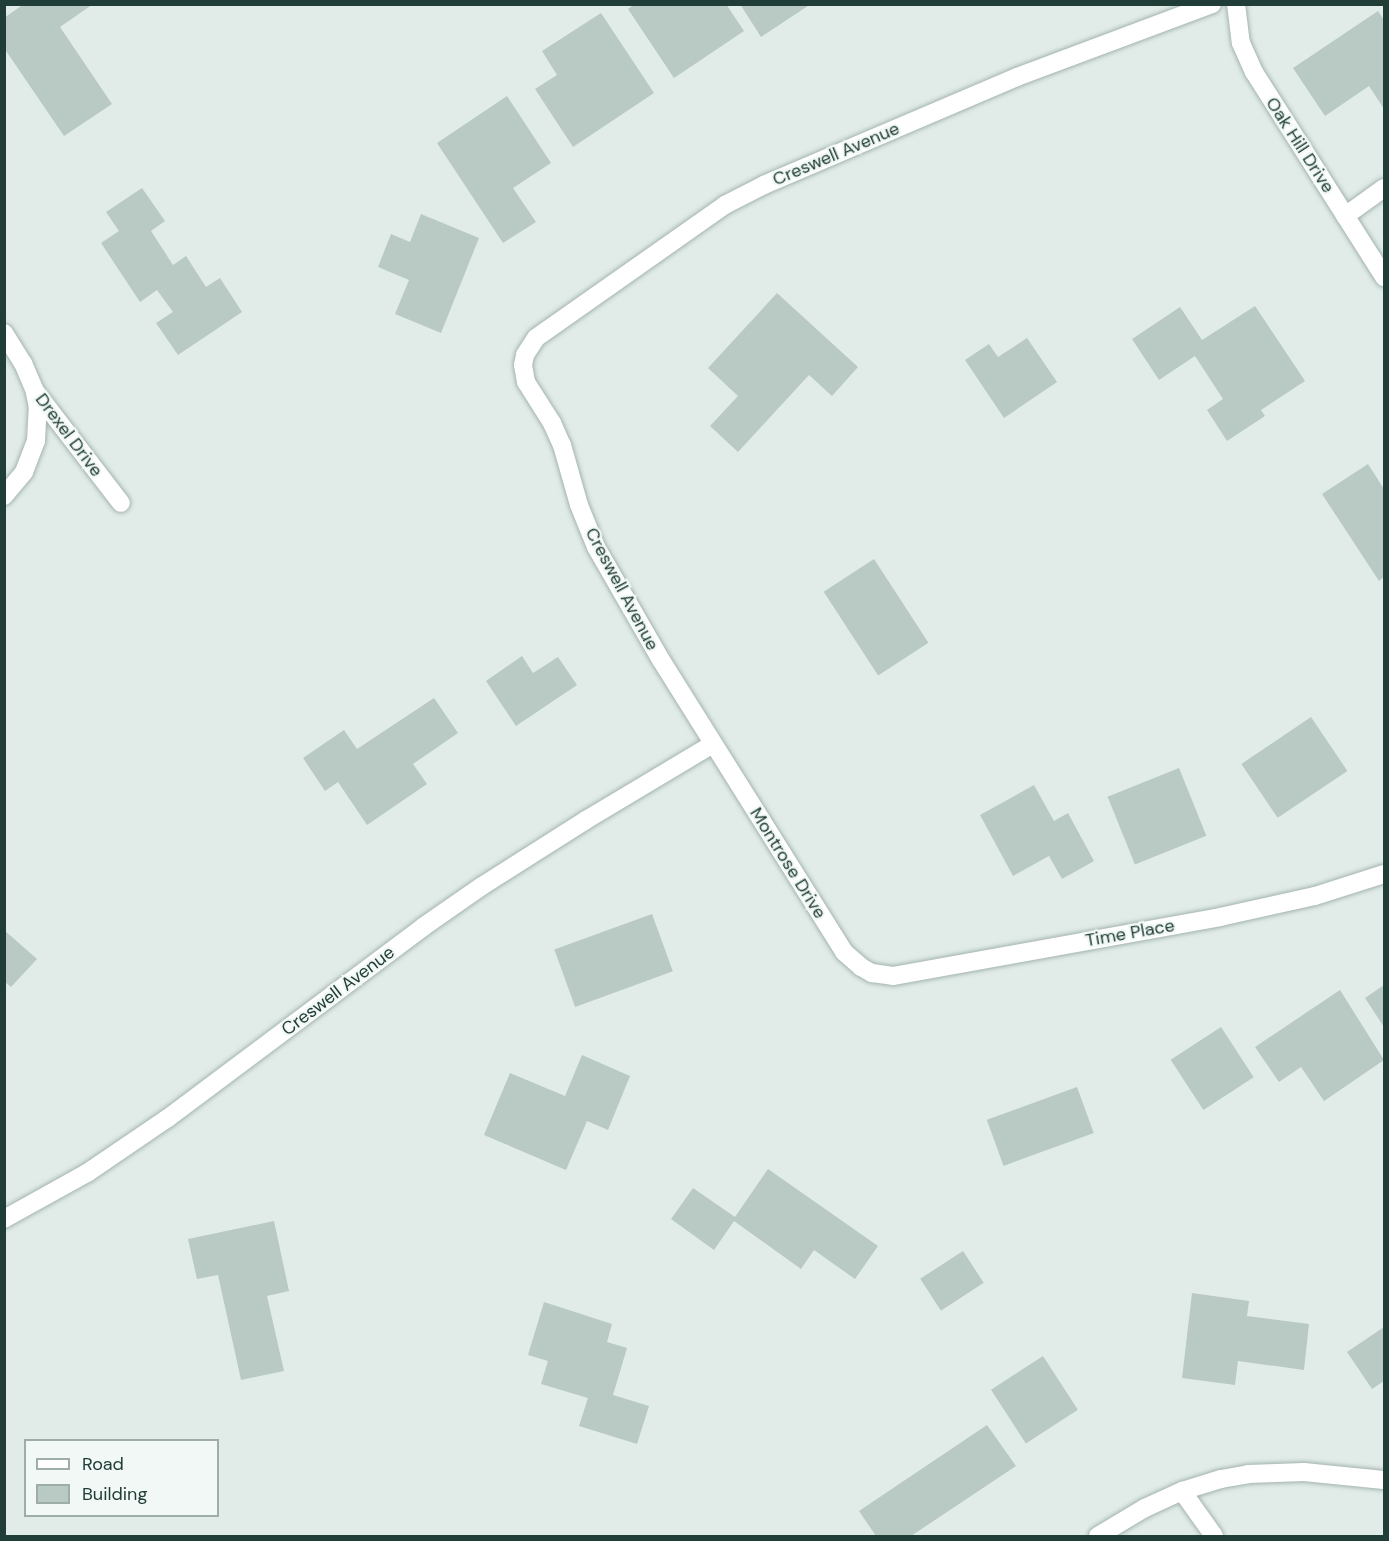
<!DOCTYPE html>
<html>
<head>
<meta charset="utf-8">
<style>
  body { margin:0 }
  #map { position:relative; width:1389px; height:1541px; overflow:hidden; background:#e1ece8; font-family:"DM Sans",sans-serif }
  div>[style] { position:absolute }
  .building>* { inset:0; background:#b9c9c4; transform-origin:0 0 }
  .roads { filter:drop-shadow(0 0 2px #a4b4af) drop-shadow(0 0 2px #a4b4af) }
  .minor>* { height:18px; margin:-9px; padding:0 9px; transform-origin:9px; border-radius:9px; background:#fff }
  span { translate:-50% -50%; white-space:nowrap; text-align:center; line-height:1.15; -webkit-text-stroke:4.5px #f1f8f5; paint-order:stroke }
  .street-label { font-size:18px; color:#213d37 }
  .frame { position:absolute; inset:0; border:6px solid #213d37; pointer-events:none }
  .legend { position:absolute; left:24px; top:1439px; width:195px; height:78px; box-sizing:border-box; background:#f1f8f5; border:2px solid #9eada9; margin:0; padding:8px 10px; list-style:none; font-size:18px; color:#213d37 }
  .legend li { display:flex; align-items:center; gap:12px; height:30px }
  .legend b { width:30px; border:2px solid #9eada9 }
</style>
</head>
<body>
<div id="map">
  <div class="building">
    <i style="clip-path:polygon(24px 4px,93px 4px,60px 27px,112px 104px,64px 136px,4px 48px,4px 18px)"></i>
    <i style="clip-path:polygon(635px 4px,726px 4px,744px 31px,674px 78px,628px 9px)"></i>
    <i style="clip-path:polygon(740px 4px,811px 4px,761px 37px)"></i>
    <i style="clip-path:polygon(1378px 11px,1384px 20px,1384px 109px,1369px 86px,1325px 116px,1293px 68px)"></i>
    <i style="clip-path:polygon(601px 13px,654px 93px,573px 147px,535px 89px,557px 75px,542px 51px)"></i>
    <i style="clip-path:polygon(507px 96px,551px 163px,513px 188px,536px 222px,503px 243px,437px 143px)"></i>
    <i style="clip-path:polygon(142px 188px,165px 221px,151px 231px,173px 265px,186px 256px,206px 287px,220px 278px,242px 312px,178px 355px,156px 323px,173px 312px,157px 290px,140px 302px,101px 243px,119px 231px,106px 212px)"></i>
    <i style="clip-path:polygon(421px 214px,479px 238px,441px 333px,395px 314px,409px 280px,378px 267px,391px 234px,410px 242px)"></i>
    <i style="clip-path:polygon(777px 293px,858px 367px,832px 396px,809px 375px,738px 452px,710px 426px,738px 396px,708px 368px)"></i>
    <i style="clip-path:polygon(1255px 306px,1305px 381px,1261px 410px,1265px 416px,1227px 441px,1207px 410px,1223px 399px,1195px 356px,1159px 380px,1132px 339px,1180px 307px,1202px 340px)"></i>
    <i style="clip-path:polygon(1027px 338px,1057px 382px,1004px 418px,965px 360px,989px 344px,998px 357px)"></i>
    <i style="clip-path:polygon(1368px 464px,1384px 489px,1384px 577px,1379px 581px,1322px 494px)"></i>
    <i style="left:874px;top:559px;width:100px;height:60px;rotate:57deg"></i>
    <i style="clip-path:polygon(522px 656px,533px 673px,558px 657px,577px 685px,516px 726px,486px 681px)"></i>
    <i style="clip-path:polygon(434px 698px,458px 733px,413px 764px,427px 784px,367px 825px,338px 782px,325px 791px,303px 758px,344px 730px,357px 749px)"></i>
    <i style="left:1311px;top:717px;width:65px;height:84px;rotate:56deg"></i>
    <i style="left:1179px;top:768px;width:73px;height:77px;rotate:68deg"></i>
    <i style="clip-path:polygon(1034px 785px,1054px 821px,1068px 813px,1094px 861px,1062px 879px,1049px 856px,1013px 876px,980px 815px)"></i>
    <i style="left:652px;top:914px;width:61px;height:104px;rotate:70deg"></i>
    <i style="clip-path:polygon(4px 930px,37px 959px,11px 987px,4px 981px)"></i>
    <i style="clip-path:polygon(1384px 985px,1384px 1027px,1365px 998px)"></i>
    <i style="clip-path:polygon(1340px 990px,1384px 1060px,1324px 1101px,1301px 1067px,1279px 1082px,1255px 1047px)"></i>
    <i style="left:1221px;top:1027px;width:60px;height:60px;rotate:57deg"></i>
    <i style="clip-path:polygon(582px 1055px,630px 1076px,608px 1130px,587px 1121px,566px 1170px,484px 1135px,510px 1073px,565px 1096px)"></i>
    <i style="left:1077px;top:1087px;width:49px;height:96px;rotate:70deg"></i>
    <i style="clip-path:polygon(768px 1169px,878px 1246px,855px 1279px,814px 1250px,801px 1269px,734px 1221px,714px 1250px,671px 1219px,693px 1188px,735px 1217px)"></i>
    <i style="clip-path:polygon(274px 1221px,289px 1291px,267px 1296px,284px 1371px,241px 1380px,218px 1275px,197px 1279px,188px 1239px)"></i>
    <i style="left:963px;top:1251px;width:38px;height:51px;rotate:57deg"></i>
    <i style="clip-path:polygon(1192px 1293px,1249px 1301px,1247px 1316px,1309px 1324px,1304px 1370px,1238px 1361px,1235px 1385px,1182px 1378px)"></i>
    <i style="clip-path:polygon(544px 1302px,612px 1324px,607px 1342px,627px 1348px,613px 1395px,649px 1406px,637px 1444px,579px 1426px,588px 1398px,541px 1384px,548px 1361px,528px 1355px)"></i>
    <i style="clip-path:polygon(1384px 1327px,1384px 1381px,1372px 1389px,1347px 1352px)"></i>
    <i style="left:1043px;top:1356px;width:64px;height:62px;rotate:57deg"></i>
    <i style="clip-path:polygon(987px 1425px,1016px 1466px,911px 1536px,876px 1536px,859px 1511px)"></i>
  </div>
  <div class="roads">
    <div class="minor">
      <i style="left:1212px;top:4px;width:208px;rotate:159.5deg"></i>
      <i style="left:1017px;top:77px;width:275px;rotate:156.9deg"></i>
      <i style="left:764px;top:185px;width:44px;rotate:152.9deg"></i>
      <i style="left:725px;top:205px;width:231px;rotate:144.9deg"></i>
      <i style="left:536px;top:338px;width:20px;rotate:123deg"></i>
      <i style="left:525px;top:355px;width:10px;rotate:101deg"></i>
      <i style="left:523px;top:365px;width:17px;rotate:80deg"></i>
      <i style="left:526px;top:382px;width:49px;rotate:57.6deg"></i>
      <i style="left:552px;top:423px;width:24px;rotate:66deg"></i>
      <i style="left:562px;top:445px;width:62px;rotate:74.2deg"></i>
      <i style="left:579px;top:505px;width:45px;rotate:68deg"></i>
      <i style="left:596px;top:547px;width:130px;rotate:60.1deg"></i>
      <i style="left:661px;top:660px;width:345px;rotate:57.9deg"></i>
      <i style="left:844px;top:952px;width:23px;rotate:41deg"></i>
      <i style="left:861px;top:967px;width:13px;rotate:29deg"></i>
      <i style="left:872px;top:973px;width:21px;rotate:8deg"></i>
      <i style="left:893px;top:976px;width:332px;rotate:-10.2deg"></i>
      <i style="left:1220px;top:917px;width:97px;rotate:-12.5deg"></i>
      <i style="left:1315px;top:896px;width:72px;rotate:-17.7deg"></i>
      <i style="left:1236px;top:4px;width:39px;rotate:83deg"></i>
      <i style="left:1241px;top:43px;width:32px;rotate:66deg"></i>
      <i style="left:1254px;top:72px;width:243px;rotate:57.6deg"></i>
      <i style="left:1345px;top:216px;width:48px;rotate:-35.7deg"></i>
      <i style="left:4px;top:333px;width:36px;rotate:58deg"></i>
      <i style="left:23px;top:363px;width:30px;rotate:67deg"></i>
      <i style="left:35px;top:391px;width:141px;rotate:52.5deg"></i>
      <i style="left:4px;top:496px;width:31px;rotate:-50deg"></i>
      <i style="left:24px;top:472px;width:33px;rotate:-69deg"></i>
      <i style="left:36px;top:441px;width:33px;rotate:-87deg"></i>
      <i style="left:38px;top:408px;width:16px;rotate:-101deg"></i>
      <i style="left:4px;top:1219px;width:95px;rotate:-29deg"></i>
      <i style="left:87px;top:1173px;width:98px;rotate:-34.2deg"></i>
      <i style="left:168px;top:1118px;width:319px;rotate:-36.8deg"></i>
      <i style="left:423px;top:927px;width:72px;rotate:-34.8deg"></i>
      <i style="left:482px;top:886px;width:123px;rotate:-32.4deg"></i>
      <i style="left:586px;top:820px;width:148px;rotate:-30.9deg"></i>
      <i style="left:1182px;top:1491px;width:55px;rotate:54.6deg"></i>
      <i style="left:1098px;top:1536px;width:55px;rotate:-30.8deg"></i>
      <i style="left:1145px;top:1508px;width:41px;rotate:-24.7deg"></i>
      <i style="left:1182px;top:1491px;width:41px;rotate:-17.1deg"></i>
      <i style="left:1221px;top:1479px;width:27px;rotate:-10deg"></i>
      <i style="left:1248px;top:1474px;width:56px;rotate:-2deg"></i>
      <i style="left:1304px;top:1472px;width:80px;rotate:5.7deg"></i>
    </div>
  </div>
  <div class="street-label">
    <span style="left:1300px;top:145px;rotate:57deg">Oak Hill Drive</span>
    <span style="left:836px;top:154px;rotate:-23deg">Creswell Avenue</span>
    <span style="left:69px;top:435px;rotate:53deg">Drexel Drive</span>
    <span style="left:622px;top:589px;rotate:62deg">Creswell Avenue</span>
    <span style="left:788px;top:863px;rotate:58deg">Montrose Drive</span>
    <span style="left:1130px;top:933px;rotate:-10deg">Time Place</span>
    <span style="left:338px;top:991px;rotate:-37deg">Creswell Avenue</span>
  </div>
  <div class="frame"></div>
  <ul class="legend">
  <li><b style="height:8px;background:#fff"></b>Road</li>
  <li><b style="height:16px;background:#b9c9c4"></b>Building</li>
  </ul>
</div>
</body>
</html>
